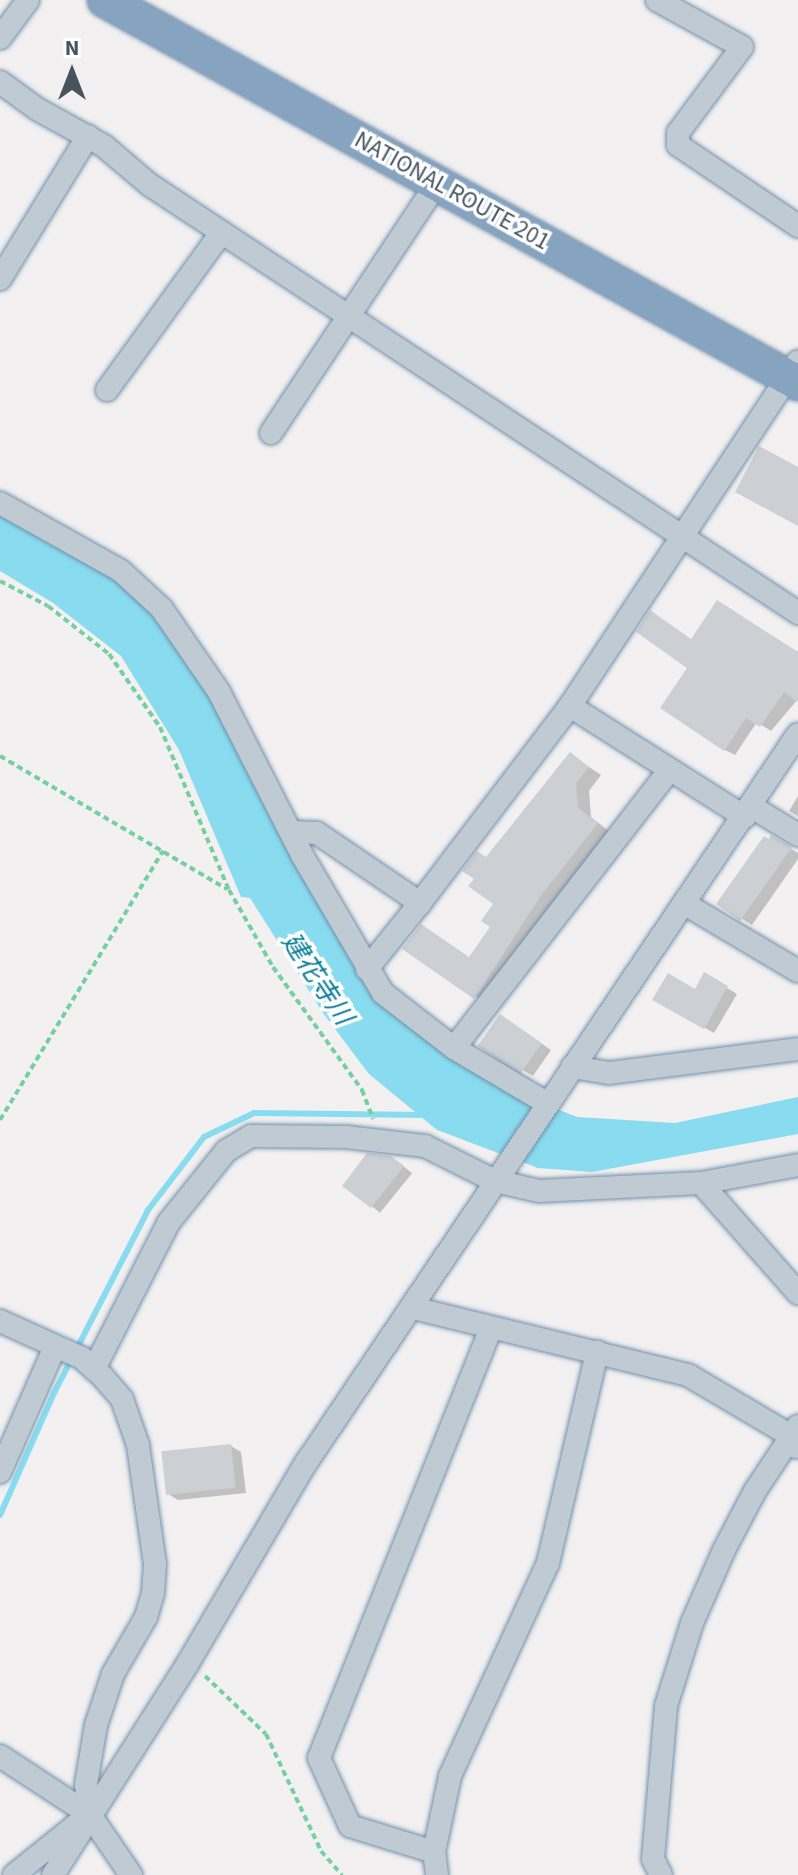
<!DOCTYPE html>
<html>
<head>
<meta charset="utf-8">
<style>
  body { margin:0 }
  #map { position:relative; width:798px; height:1875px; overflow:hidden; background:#f2f0f0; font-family:"Source Sans 3","Noto Sans JP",sans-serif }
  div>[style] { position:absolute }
  .water>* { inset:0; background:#89dcef }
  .shadow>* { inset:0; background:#0003; transform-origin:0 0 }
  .stream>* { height:6px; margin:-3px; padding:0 3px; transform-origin:3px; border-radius:3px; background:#89dcef }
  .building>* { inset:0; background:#cccfd4; transform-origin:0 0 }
  .path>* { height:4px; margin-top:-2px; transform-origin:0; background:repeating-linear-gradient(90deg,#74d0a0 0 6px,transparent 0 10px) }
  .roads { filter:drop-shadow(0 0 2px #718fac) drop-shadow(0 0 2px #718fac) }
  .minor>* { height:22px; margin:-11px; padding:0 11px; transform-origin:11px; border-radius:11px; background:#c0cad2 }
  .highway>* { height:34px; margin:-17px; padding:0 17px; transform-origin:17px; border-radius:17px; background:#86a4c0 }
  span { translate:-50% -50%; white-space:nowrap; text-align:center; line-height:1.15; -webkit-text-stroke:7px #fff; paint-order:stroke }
  .street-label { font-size:24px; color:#47545e }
  .water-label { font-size:26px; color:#087e98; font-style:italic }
  .north { position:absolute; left:32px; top:32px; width:80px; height:80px; -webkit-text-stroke:6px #fff; paint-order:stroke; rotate:0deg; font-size:22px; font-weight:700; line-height:32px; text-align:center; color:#47545e }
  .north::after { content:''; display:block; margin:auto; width:28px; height:36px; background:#47545e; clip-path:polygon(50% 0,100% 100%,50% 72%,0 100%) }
</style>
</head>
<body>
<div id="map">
  <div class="water">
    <i style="clip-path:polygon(0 512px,89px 558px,134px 593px,175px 643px,213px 698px,364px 972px,524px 1096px,577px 1117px,675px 1123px,798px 1097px,798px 1134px,592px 1172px,538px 1168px,437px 1130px,369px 1074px,323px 1013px,250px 898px,241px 897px,179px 750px,121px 656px,53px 603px,0 571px)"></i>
  </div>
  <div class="shadow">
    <i style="clip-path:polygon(692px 641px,798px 651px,798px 699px,771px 731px,757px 722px,735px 755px,725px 750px,690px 668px)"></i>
    <i style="clip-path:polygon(570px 754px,601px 775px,589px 791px,591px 817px,610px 832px,488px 1005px,405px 949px,470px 958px,493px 927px,496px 904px,487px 859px)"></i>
    <i style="clip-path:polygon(798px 796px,798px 816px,789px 811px)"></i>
    <i style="clip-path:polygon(772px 838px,798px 853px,798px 859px,752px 925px,718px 904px)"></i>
    <i style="clip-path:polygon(705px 975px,737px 994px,714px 1033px,655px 999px,696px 992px)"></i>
    <i style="clip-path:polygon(510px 1022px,551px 1050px,533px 1076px,480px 1045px)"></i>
    <i style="left:402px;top:1165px;width:13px;height:51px;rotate:39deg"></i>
    <i style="clip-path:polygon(231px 1446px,241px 1452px,246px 1493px,178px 1500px,168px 1494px)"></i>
  </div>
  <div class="stream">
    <i style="left:0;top:1515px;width:133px;rotate:-66.1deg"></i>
    <i style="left:54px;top:1393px;width:206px;rotate:-62.8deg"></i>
    <i style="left:148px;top:1210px;width:92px;rotate:-52.5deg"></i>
    <i style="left:204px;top:1137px;width:55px;rotate:-25.6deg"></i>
    <i style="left:254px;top:1113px;width:173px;rotate:0.7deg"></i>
  </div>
  <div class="building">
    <i style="clip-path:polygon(759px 446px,798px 467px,798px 526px,735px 492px)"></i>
    <i style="clip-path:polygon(717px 600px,798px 652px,798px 702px,784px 692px,760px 727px,746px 718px,724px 751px,660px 708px,687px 668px,636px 632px,650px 610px,691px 639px)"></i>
    <i style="clip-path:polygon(570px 752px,589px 767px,576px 783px,578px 808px,598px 823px,540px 897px,474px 999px,402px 949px,421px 924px,469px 957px,490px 927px,481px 921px,493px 904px,468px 886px,474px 879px,462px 871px,477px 851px,486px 857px)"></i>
    <i style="clip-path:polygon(771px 835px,792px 847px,740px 921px,716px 904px,764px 836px,769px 839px)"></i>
    <i style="clip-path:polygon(704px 972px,728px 986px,704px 1029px,652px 1000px,668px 973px,695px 989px)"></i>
    <i style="left:500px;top:1014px;width:51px;height:39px;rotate:35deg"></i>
    <i style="clip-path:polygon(367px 1153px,391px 1156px,404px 1166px,371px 1208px,342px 1186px)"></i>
    <i style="left:231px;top:1444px;width:44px;height:70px;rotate:84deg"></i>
  </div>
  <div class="path">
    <i style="left:0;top:581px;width:54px;rotate:27.5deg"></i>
    <i style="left:48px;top:606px;width:78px;rotate:38.2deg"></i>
    <i style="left:109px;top:654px;width:89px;rotate:55.1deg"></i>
    <i style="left:160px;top:727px;width:177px;rotate:67.1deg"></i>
    <i style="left:229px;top:890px;width:89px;rotate:60.3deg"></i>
    <i style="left:273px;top:967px;width:152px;rotate:54.1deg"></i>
    <i style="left:362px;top:1090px;width:31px;rotate:69deg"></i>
    <i style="left:0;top:756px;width:263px;rotate:30.4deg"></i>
    <i style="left:0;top:1120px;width:315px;rotate:-58.8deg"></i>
    <i style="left:205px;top:1676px;width:84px;rotate:43.6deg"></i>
    <i style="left:266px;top:1734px;width:129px;rotate:64.8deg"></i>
    <i style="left:321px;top:1851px;width:32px;rotate:49deg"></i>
  </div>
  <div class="roads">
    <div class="minor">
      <i style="left:657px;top:0;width:97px;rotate:28.9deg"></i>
      <i style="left:742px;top:47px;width:107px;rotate:126.7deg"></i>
      <i style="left:678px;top:133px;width:12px;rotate:90deg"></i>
      <i style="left:678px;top:145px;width:145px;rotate:34deg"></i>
      <i style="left:0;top:38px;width:47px;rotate:-53.6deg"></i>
      <i style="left:0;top:82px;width:46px;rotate:36.1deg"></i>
      <i style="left:37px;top:109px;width:77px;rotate:28.9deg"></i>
      <i style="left:104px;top:146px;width:60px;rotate:40.3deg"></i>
      <i style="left:150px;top:185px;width:777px;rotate:33.44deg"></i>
      <i style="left:0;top:279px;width:168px;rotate:-58.4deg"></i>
      <i style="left:107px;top:390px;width:195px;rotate:-54deg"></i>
      <i style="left:271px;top:433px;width:301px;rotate:-56.4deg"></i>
      <i style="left:0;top:503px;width:139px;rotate:29.3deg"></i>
      <i style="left:121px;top:571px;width:56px;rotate:42.8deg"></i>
      <i style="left:162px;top:609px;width:101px;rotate:55.5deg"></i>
      <i style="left:219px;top:692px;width:183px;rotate:63deg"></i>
      <i style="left:302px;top:855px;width:160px;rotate:59.6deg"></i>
      <i style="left:383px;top:993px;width:90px;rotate:37.8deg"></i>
      <i style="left:454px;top:1048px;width:106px;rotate:30.7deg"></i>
      <i style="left:570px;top:706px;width:207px;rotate:32.4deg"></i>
      <i style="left:752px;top:807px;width:54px;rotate:31.3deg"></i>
      <i style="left:291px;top:832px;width:26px;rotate:2deg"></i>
      <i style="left:317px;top:833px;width:125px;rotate:34.2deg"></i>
      <i style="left:420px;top:903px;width:248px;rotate:-52.7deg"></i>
      <i style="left:570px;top:706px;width:413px;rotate:-56.5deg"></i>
      <i style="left:685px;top:904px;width:131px;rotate:30.7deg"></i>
      <i style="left:367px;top:969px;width:85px;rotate:-51.2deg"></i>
      <i style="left:454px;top:1048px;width:352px;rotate:-52.2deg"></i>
      <i style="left:572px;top:1067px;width:37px;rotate:9deg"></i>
      <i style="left:609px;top:1073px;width:191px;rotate:-7.2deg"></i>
      <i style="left:701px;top:1183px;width:147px;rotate:48.6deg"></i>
      <i style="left:413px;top:1308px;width:283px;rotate:13.7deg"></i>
      <i style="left:688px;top:1375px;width:120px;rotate:30.6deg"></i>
      <i style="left:791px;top:1436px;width:12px;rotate:66deg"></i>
      <i style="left:0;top:1321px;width:90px;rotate:24.3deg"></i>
      <i style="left:82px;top:1358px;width:27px;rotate:42deg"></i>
      <i style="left:102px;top:1376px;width:30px;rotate:49deg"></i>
      <i style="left:122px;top:1399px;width:49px;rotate:70.8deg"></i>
      <i style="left:138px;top:1445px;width:120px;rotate:81.9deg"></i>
      <i style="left:155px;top:1564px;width:29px;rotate:94deg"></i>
      <i style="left:153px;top:1593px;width:25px;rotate:106deg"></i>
      <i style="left:146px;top:1617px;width:66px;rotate:120.1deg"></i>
      <i style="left:113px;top:1674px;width:54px;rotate:108.4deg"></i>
      <i style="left:96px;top:1725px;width:60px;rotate:99.6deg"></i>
      <i style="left:86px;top:1784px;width:31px;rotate:83deg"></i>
      <i style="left:94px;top:1369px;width:165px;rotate:-63deg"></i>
      <i style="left:169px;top:1222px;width:91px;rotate:-51.2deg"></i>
      <i style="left:226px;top:1151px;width:29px;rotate:-31deg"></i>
      <i style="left:251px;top:1136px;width:95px;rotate:0.6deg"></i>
      <i style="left:346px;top:1137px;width:80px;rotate:6.5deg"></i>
      <i style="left:425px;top:1146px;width:78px;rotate:26.6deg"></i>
      <i style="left:495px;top:1181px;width:45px;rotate:12.8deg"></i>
      <i style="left:539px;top:1191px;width:162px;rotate:-2.8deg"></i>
      <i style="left:701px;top:1183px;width:99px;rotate:-10.5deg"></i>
      <i style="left:0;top:1472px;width:137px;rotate:-66.3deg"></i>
      <i style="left:0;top:1756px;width:108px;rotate:33.2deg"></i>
      <i style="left:90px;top:1815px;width:73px;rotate:55.7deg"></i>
      <i style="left:434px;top:1852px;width:88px;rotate:-162.8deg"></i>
      <i style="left:350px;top:1826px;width:75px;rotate:-114.5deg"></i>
      <i style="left:319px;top:1758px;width:461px;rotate:-68.2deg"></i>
      <i style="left:14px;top:1875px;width:80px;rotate:-38.9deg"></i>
      <i style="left:53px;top:1875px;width:251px;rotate:-57.5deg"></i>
      <i style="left:188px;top:1663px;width:232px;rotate:-59.5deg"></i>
      <i style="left:306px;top:1463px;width:879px;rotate:-55.98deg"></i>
      <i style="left:437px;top:1875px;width:23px;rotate:-97deg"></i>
      <i style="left:434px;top:1852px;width:78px;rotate:-78.1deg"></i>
      <i style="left:450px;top:1776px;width:234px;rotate:-65.3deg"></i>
      <i style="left:548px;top:1563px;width:217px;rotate:-76.9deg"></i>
      <i style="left:661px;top:1875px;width:18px;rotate:-117deg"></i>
      <i style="left:653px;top:1859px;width:154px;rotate:-85.1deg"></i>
      <i style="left:666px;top:1706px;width:87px;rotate:-72.6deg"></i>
      <i style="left:692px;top:1623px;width:80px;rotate:-66.3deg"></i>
      <i style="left:724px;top:1550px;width:67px;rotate:-62.3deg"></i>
      <i style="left:755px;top:1491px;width:78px;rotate:-56.5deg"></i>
    </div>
    <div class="highway">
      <i style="left:105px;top:0;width:792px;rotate:28.93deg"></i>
    </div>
  </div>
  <div class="street-label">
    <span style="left:452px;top:191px;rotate:29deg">NATIONAL ROUTE 201</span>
  </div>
  <div class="water-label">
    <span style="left:317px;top:979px;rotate:56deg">建花寺川</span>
  </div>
  <div class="north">N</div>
</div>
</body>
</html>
